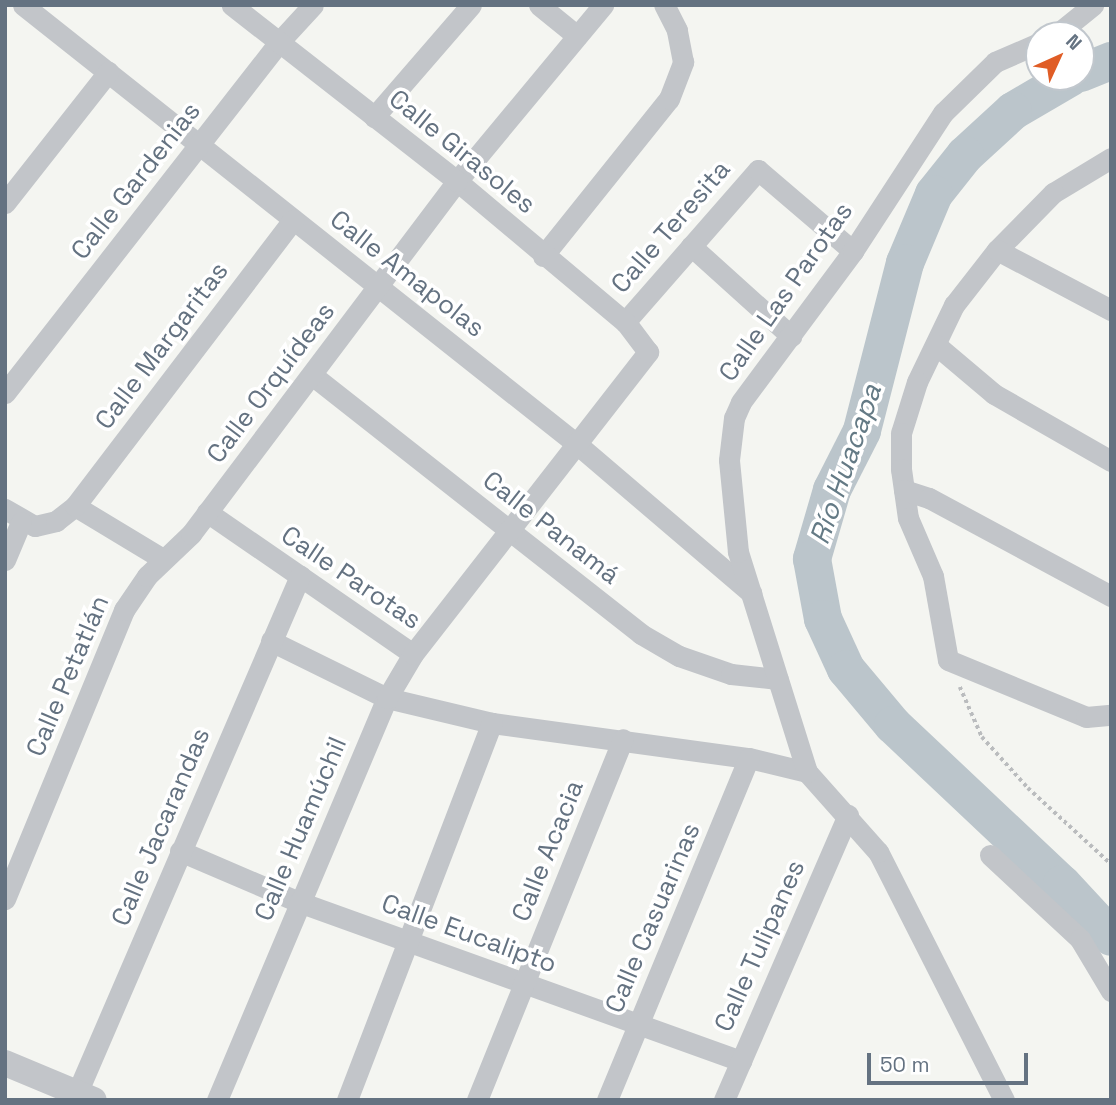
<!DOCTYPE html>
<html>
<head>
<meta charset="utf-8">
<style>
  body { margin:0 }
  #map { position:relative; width:1116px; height:1105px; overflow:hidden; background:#f4f5f1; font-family:"Space Grotesk",sans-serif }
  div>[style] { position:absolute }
  .river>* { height:38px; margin:-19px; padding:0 19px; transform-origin:19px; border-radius:19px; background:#bbc5cb }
  .path>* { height:3.5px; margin-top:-1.75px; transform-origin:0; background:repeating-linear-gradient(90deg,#babcbe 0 3.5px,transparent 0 7px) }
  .minor>* { height:21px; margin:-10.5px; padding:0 10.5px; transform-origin:10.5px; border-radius:10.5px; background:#c2c5c9 }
  .tertiary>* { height:26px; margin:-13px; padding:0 13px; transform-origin:13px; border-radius:13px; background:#c2c5c9 }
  span { translate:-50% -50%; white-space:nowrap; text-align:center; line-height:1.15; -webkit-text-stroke:7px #fff; paint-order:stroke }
  .street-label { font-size:26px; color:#647281 }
  .water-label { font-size:28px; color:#647a85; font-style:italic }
  .frame { position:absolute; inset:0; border:7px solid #647281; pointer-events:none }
  .north { position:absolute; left:1025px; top:21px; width:70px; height:70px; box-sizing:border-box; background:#fff; border:2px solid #c1c7cd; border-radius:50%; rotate:45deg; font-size:19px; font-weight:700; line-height:28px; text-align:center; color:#647281 }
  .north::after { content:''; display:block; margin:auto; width:24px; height:32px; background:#e05d26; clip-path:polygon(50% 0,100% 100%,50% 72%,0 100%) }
  .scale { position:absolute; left:867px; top:1053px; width:161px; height:32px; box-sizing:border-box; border:4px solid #647281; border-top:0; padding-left:9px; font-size:21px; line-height:24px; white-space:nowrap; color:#647281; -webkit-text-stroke:5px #fff; paint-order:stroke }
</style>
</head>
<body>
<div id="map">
  <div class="river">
    <i style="left:1081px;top:73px;width:32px;rotate:-22deg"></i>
    <i style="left:1071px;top:77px;width:67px;rotate:149.6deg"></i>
    <i style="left:1013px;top:111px;width:65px;rotate:137.5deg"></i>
    <i style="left:965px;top:155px;width:50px;rotate:128.5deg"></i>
    <i style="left:934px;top:194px;width:75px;rotate:112.8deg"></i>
    <i style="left:905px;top:263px;width:173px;rotate:104.4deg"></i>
    <i style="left:862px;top:431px;width:66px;rotate:117deg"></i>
    <i style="left:832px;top:490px;width:72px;rotate:106.2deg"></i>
    <i style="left:812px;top:559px;width:61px;rotate:79.6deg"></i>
    <i style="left:823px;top:619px;width:55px;rotate:65.3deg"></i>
    <i style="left:846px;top:669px;width:73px;rotate:50deg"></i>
    <i style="left:893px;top:725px;width:232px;rotate:43.3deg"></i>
    <i style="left:1062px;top:884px;width:72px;rotate:47.2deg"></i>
  </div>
  <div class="path">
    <i style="left:960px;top:687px;width:55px;rotate:66.3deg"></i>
    <i style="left:982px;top:737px;width:69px;rotate:48deg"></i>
    <i style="left:1028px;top:788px;width:113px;rotate:42.5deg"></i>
  </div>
  <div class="minor">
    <i style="left:23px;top:5px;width:708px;rotate:38.41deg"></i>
    <i style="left:578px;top:445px;width:228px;rotate:40.5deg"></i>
    <i style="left:539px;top:5px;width:49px;rotate:39.2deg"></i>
    <i style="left:1056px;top:35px;width:48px;rotate:-39deg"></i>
    <i style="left:374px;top:117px;width:148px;rotate:-49.1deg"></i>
    <i style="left:1111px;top:158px;width:68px;rotate:148.9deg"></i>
    <i style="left:1053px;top:193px;width:80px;rotate:134.5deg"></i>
    <i style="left:997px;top:250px;width:70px;rotate:128deg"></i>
    <i style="left:954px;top:305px;width:85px;rotate:115.7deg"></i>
    <i style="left:917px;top:382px;width:53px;rotate:107.4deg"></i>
    <i style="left:901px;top:433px;width:36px;rotate:90deg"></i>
    <i style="left:901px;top:469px;width:49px;rotate:81.9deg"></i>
    <i style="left:908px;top:518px;width:63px;rotate:66.7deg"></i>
    <i style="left:933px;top:576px;width:85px;rotate:79.9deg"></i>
    <i style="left:948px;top:660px;width:149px;rotate:22.4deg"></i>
    <i style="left:1086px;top:717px;width:25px;rotate:-5deg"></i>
    <i style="left:5px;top:203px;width:167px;rotate:-51.8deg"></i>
    <i style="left:691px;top:246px;width:135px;rotate:42deg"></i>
    <i style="left:997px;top:250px;width:129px;rotate:27.8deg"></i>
    <i style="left:543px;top:256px;width:201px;rotate:-51.3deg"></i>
    <i style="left:669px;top:99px;width:40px;rotate:-69deg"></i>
    <i style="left:683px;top:62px;width:33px;rotate:-101deg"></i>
    <i style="left:677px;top:30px;width:28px;rotate:-117deg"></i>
    <i style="left:625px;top:322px;width:202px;rotate:-48.8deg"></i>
    <i style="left:758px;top:170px;width:125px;rotate:40.5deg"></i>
    <i style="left:936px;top:345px;width:76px;rotate:40.2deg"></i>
    <i style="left:994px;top:394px;width:135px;rotate:29.8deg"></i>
    <i style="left:312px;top:375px;width:419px;rotate:38.2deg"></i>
    <i style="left:641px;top:634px;width:44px;rotate:30.1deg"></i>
    <i style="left:679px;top:656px;width:55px;rotate:19.1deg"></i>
    <i style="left:731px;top:674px;width:47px;rotate:6.1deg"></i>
    <i style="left:5px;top:393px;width:445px;rotate:-52deg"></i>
    <i style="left:279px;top:42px;width:50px;rotate:-47.4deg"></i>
    <i style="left:904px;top:490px;width:26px;rotate:18deg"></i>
    <i style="left:929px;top:498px;width:207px;rotate:28.3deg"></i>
    <i style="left:75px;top:506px;width:103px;rotate:31.1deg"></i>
    <i style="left:5px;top:509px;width:34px;rotate:30deg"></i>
    <i style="left:35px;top:526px;width:22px;rotate:-13deg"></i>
    <i style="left:56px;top:521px;width:24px;rotate:-38deg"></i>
    <i style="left:75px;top:506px;width:360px;rotate:-52.7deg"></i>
    <i style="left:207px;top:512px;width:250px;rotate:34.6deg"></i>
    <i style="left:5px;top:560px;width:41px;rotate:-67.2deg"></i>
    <i style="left:271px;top:641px;width:129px;rotate:26.2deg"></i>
    <i style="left:387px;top:698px;width:108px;rotate:13.4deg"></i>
    <i style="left:492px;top:723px;width:259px;rotate:7.8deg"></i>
    <i style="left:749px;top:758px;width:60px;rotate:13.6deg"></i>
    <i style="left:180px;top:851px;width:129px;rotate:23.2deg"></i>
    <i style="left:299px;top:902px;width:470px;rotate:19.8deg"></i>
    <i style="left:990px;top:855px;width:123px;rotate:43deg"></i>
    <i style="left:1080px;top:939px;width:61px;rotate:59.2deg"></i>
    <i style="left:5px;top:899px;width:313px;rotate:-67.6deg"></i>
    <i style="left:124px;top:610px;width:41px;rotate:-55.9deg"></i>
    <i style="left:147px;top:576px;width:61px;rotate:-43.7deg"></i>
    <i style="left:191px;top:534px;width:442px;rotate:-53deg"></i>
    <i style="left:457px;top:181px;width:229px;rotate:-50.3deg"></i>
    <i style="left:74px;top:1100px;width:571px;rotate:-66.67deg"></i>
    <i style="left:217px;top:1100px;width:436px;rotate:-67.1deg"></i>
    <i style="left:387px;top:698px;width:51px;rotate:-59.4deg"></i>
    <i style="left:413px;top:654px;width:383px;rotate:-52.1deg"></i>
    <i style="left:648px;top:352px;width:38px;rotate:-127deg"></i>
    <i style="left:625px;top:322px;width:219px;rotate:-140deg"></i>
    <i style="left:457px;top:181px;width:286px;rotate:-142deg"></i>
    <i style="left:347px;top:1100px;width:404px;rotate:-69deg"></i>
    <i style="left:477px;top:1100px;width:389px;rotate:-68deg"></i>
    <i style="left:607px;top:1100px;width:370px;rotate:-67.5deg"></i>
    <i style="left:724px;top:1100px;width:311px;rotate:-66.5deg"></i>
    <i style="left:1004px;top:1100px;width:278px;rotate:-116.9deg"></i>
    <i style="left:878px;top:852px;width:107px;rotate:-131.6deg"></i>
    <i style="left:807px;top:772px;width:231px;rotate:-107.4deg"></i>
    <i style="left:738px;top:552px;width:92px;rotate:-95.6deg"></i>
    <i style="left:729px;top:460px;width:42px;rotate:-83.2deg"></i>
    <i style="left:734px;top:418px;width:17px;rotate:-66deg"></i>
    <i style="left:741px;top:402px;width:188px;rotate:-53.4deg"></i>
    <i style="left:853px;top:251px;width:165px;rotate:-56.9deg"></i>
    <i style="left:943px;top:113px;width:73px;rotate:-44.4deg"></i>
    <i style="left:995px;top:62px;width:48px;rotate:-23.4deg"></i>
  </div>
  <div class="tertiary">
    <i style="left:5px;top:1063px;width:96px;rotate:22.6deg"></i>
  </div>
  <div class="street-label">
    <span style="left:462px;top:152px;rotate:39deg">Calle Girasoles</span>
    <span style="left:136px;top:181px;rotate:-52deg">Calle Gardenias</span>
    <span style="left:671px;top:227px;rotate:-49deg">Calle Teresita</span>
    <span style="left:407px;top:274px;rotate:38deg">Calle Amapolas</span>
    <span style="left:786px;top:292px;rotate:-55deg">Calle Las Parotas</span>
    <span style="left:162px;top:346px;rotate:-53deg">Calle Margaritas</span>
    <span style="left:271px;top:383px;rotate:-53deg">Calle Orquídeas</span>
    <span style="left:551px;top:528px;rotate:38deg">Calle Panamá</span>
    <span style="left:351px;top:578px;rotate:34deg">Calle Parotas</span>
    <span style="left:68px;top:676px;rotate:-67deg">Calle Petatlán</span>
    <span style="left:161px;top:827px;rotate:-67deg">Calle Jacarandas</span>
    <span style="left:301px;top:829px;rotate:-67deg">Calle Huamúchil</span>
    <span style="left:548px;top:851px;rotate:-68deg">Calle Acacia</span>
    <span style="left:653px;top:918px;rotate:-67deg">Calle Casuarinas</span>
    <span style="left:469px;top:934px;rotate:20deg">Calle Eucalipto</span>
    <span style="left:760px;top:946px;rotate:-66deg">Calle Tulipanes</span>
  </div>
  <div class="water-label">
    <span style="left:845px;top:464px;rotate:-71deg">Río Huacapa</span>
  </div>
  <div class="frame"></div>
  <div class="north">N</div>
  <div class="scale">50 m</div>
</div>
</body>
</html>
